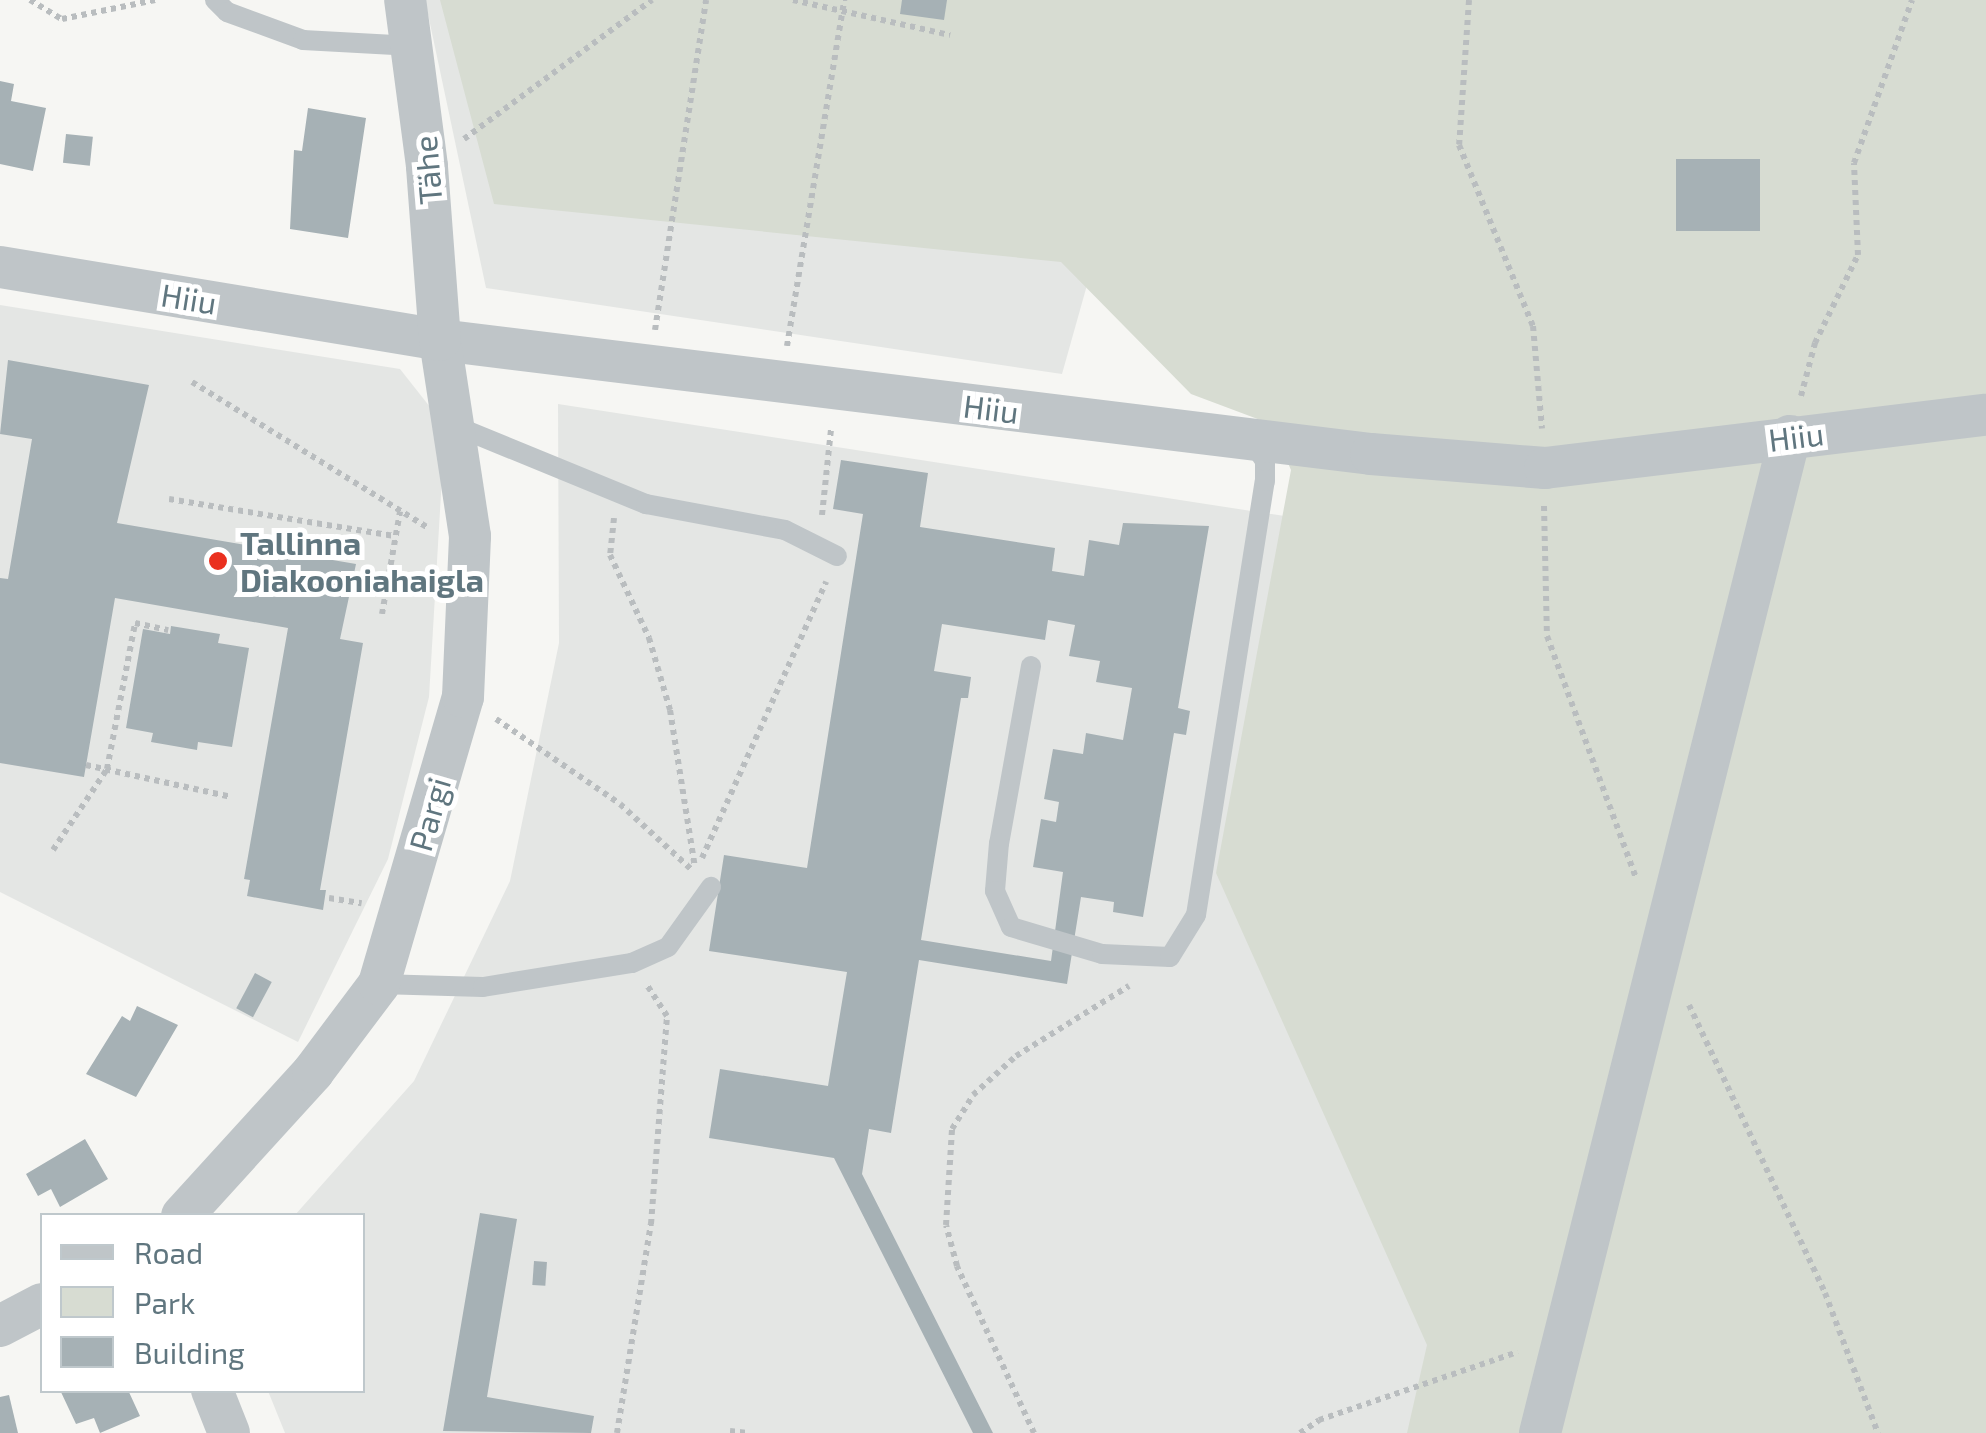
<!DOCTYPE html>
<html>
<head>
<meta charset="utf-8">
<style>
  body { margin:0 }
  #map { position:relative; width:1986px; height:1433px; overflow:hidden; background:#f6f6f3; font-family:"Exo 2",sans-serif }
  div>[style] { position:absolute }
  .built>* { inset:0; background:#e4e6e4 }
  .green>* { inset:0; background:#d7dcd2 }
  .building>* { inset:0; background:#a6b1b5; transform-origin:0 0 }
  .path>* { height:6px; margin-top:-3px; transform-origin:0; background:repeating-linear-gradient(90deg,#b9bdbf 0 5px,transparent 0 10px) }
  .lane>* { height:20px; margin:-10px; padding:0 10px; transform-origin:10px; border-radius:10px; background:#bfc5c8 }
  .street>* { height:42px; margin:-21px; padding:0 21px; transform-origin:21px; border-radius:21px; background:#bfc5c8 }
  .dots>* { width:28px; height:28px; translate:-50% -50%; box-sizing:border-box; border:5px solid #fff; border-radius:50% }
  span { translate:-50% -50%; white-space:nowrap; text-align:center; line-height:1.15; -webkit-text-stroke:10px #fff; paint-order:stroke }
  .street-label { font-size:32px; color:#60767f }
  .poi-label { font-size:32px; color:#60767f; font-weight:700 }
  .left { translate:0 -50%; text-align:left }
  .legend { position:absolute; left:40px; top:1213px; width:325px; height:180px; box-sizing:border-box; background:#fff; border:2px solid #bfc8cc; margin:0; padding:12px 18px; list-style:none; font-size:30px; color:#60767f }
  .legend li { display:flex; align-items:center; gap:20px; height:50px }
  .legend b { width:50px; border:2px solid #bfc8cc }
</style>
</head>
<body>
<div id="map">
  <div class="built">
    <i style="clip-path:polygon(425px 0,1232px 0,1152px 54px,1062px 374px,486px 288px)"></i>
    <i style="clip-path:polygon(0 305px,400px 369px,445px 426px,429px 697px,388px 859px,298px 1042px,0 892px)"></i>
    <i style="clip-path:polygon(558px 404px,1731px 585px,1506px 1433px,285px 1433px,268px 1391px,362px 1390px,362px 1216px,295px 1215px,414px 1081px,510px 881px,559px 643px)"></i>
  </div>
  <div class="green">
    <i style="clip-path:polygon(440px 0,1986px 0,1986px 1433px,1407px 1433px,1427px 1345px,1216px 873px,1291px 470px,1271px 424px,1191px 394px,1061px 262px,494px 204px)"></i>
  </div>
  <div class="building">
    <i style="clip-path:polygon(902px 0,947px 0,944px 20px,900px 14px)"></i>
    <i style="clip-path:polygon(0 81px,14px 84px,11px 101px,46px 108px,33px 171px,0 164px)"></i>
    <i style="clip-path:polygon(308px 108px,366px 118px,348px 238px,290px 229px,294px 150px,302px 151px)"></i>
    <i style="left:66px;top:134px;width:27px;height:29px;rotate:6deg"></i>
    <i style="left:1676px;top:159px;width:84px;height:72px"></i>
    <i style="clip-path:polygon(8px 360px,149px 385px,117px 523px,356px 564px,340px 639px,363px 643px,320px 890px,326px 890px,323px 910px,247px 896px,250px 880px,244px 879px,288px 628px,115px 598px,84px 777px,0 763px,0 578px,8px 579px,32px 439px,0 434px)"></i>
    <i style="clip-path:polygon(evenodd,841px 460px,928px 473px,920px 527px,1055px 548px,1052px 571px,1084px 576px,1089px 540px,1119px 545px,1123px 523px,1209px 526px,1178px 708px,1190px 711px,1186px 735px,1174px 733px,1143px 917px,1113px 912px,1114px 902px,1081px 897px,1067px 984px,919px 960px,891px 1133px,869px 1129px,862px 1174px,993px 1433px,973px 1433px,834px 1158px,709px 1138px,720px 1069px,828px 1086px,847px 972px,709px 951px,724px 855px,807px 868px,863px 514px,833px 509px,841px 460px,1048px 620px,1075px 625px,1069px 656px,1100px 661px,1096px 682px,1132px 688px,1123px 740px,1086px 733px,1083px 754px,1053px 749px,1044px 799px,1059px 802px,1056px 822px,1041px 819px,1033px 867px,1063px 872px,1051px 961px,921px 940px,961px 698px,968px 698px,971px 677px,934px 671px,942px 624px,1045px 640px,1048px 620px)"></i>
    <i style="clip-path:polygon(171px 626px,220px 634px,218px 643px,249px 648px,232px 747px,198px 742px,197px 750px,151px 742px,153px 733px,126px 728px,143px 629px,170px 634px)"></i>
    <i style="left:255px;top:973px;width:19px;height:40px;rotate:28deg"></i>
    <i style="clip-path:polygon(137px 1006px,178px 1025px,136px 1097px,86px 1074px,122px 1016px,130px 1021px)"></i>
    <i style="clip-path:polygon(85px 1139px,108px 1179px,60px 1207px,51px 1189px,38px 1196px,26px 1174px)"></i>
    <i style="clip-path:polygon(480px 1213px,517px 1219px,487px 1397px,594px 1416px,591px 1433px,443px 1431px)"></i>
    <i style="left:534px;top:1261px;width:13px;height:24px;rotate:4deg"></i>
    <i style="clip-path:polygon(60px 1390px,128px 1390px,140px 1416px,100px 1433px,94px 1418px,76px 1424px)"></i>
    <i style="clip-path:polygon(9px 1395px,18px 1433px,0 1433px,0 1397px)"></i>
  </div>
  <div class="path">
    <i style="left:30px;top:0;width:37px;rotate:31deg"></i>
    <i style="left:62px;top:19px;width:95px;rotate:-11.5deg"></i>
    <i style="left:793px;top:0;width:161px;rotate:12.6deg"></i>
    <i style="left:1469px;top:0;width:145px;rotate:93.9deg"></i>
    <i style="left:1459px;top:145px;width:196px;rotate:67.8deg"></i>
    <i style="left:1533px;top:326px;width:103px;rotate:85deg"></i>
    <i style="left:464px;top:139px;width:234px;rotate:-36.5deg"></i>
    <i style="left:655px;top:330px;width:334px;rotate:-81.2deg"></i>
    <i style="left:787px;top:346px;width:351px;rotate:-80.6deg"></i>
    <i style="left:192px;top:382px;width:278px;rotate:31.7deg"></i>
    <i style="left:1801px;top:396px;width:55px;rotate:-75.2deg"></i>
    <i style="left:1815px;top:343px;width:98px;rotate:-64deg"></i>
    <i style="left:1858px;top:255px;width:92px;rotate:-92.5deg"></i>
    <i style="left:1854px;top:163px;width:173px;rotate:-70.4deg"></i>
    <i style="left:169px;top:499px;width:230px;rotate:9.3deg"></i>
    <i style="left:1544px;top:506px;width:130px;rotate:88.7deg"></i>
    <i style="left:1547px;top:636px;width:258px;rotate:69.8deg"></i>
    <i style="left:822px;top:515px;width:86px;rotate:-84deg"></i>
    <i style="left:614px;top:518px;width:37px;rotate:96deg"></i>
    <i style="left:610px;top:555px;width:92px;rotate:64.8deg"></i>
    <i style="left:649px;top:638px;width:75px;rotate:73.7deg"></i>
    <i style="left:670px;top:710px;width:159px;rotate:81deg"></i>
    <i style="left:382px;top:614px;width:104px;rotate:-80deg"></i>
    <i style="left:496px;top:719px;width:150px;rotate:34.4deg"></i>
    <i style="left:620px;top:804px;width:98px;rotate:42.5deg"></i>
    <i style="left:86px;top:765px;width:149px;rotate:12.4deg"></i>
    <i style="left:53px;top:850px;width:97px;rotate:-56.3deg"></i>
    <i style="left:107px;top:769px;width:149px;rotate:-79.1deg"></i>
    <i style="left:135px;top:623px;width:34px;rotate:12deg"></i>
    <i style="left:702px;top:858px;width:303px;rotate:-65.8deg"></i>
    <i style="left:329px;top:898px;width:33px;rotate:9deg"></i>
    <i style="left:1689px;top:1005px;width:318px;rotate:64.7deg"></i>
    <i style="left:1825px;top:1293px;width:150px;rotate:69.3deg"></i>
    <i style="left:730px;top:1431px;width:18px;rotate:6deg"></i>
    <i style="left:617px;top:1433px;width:212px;rotate:-80.8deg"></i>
    <i style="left:651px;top:1224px;width:209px;rotate:-85.6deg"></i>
    <i style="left:667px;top:1016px;width:37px;rotate:-123deg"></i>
    <i style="left:1034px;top:1433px;width:184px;rotate:-114.8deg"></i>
    <i style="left:957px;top:1266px;width:42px;rotate:-105deg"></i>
    <i style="left:946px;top:1225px;width:96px;rotate:-86.4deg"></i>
    <i style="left:952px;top:1129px;width:40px;rotate:-58deg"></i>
    <i style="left:973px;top:1095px;width:58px;rotate:-42.2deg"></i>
    <i style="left:1016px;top:1056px;width:133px;rotate:-31.8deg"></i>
    <i style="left:1300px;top:1433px;width:23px;rotate:-34deg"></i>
    <i style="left:1319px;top:1420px;width:210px;rotate:-18.9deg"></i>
  </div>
  <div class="lane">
    <i style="left:215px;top:0;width:17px;rotate:45deg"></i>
    <i style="left:227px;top:12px;width:81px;rotate:20.2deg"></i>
    <i style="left:303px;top:40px;width:110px;rotate:3.1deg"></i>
    <i style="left:453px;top:425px;width:209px;rotate:22.3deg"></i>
    <i style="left:646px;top:504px;width:141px;rotate:10.6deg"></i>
    <i style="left:785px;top:530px;width:58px;rotate:26.6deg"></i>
    <i style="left:1031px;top:666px;width:180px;rotate:100.2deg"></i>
    <i style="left:999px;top:843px;width:48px;rotate:94.8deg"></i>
    <i style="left:995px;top:891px;width:39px;rotate:66deg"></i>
    <i style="left:1011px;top:927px;width:95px;rotate:16.5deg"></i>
    <i style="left:1102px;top:954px;width:68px;rotate:2.5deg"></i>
    <i style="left:1170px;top:957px;width:49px;rotate:-58.2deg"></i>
    <i style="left:1196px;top:915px;width:439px;rotate:-81deg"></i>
    <i style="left:1265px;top:481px;width:20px;rotate:-90deg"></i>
    <i style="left:1265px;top:461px;width:23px;rotate:-124deg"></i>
    <i style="left:379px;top:984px;width:104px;rotate:1.7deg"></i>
    <i style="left:483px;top:987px;width:151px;rotate:-9.2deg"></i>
    <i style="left:632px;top:963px;width:39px;rotate:-24deg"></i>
    <i style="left:668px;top:947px;width:74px;rotate:-54.4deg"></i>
  </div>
  <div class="street">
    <i style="left:0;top:267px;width:446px;rotate:9.4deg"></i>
    <i style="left:440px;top:340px;width:938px;rotate:6.98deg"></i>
    <i style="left:1371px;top:454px;width:175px;rotate:4.6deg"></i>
    <i style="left:1545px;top:468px;width:444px;rotate:-6.9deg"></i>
    <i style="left:182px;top:1216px;width:195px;rotate:-47.7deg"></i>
    <i style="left:313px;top:1072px;width:110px;rotate:-53.1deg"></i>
    <i style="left:379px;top:984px;width:299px;rotate:-73.7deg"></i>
    <i style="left:463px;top:697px;width:161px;rotate:-87.5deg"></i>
    <i style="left:470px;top:536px;width:198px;rotate:-98.7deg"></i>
    <i style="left:440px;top:340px;width:174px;rotate:-94.3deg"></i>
    <i style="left:427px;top:166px;width:167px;rotate:-97.5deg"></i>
    <i style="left:0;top:1326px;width:47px;rotate:-27.6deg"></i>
    <i style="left:212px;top:1390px;width:46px;rotate:68.4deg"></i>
    <i style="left:1540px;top:1433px;width:1028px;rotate:-75.92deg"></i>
  </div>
  <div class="dots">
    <i style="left:218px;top:561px;background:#ea301f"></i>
  </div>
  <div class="street-label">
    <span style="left:427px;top:170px;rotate:-95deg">Tähe</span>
    <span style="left:189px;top:298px;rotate:9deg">Hiiu</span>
    <span style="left:991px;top:408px;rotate:7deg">Hiiu</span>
    <span style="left:1796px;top:436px;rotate:-7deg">Hiiu</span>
    <span style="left:429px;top:814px;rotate:-74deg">Pargi</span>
  </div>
  <div class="poi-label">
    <span class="left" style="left:240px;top:561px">Tallinna<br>Diakooniahaigla</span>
  </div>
  <ul class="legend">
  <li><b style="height:12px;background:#bfc5c8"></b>Road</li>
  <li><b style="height:28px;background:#d7dcd2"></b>Park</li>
  <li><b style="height:28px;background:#a6b1b5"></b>Building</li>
  </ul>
</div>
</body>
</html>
